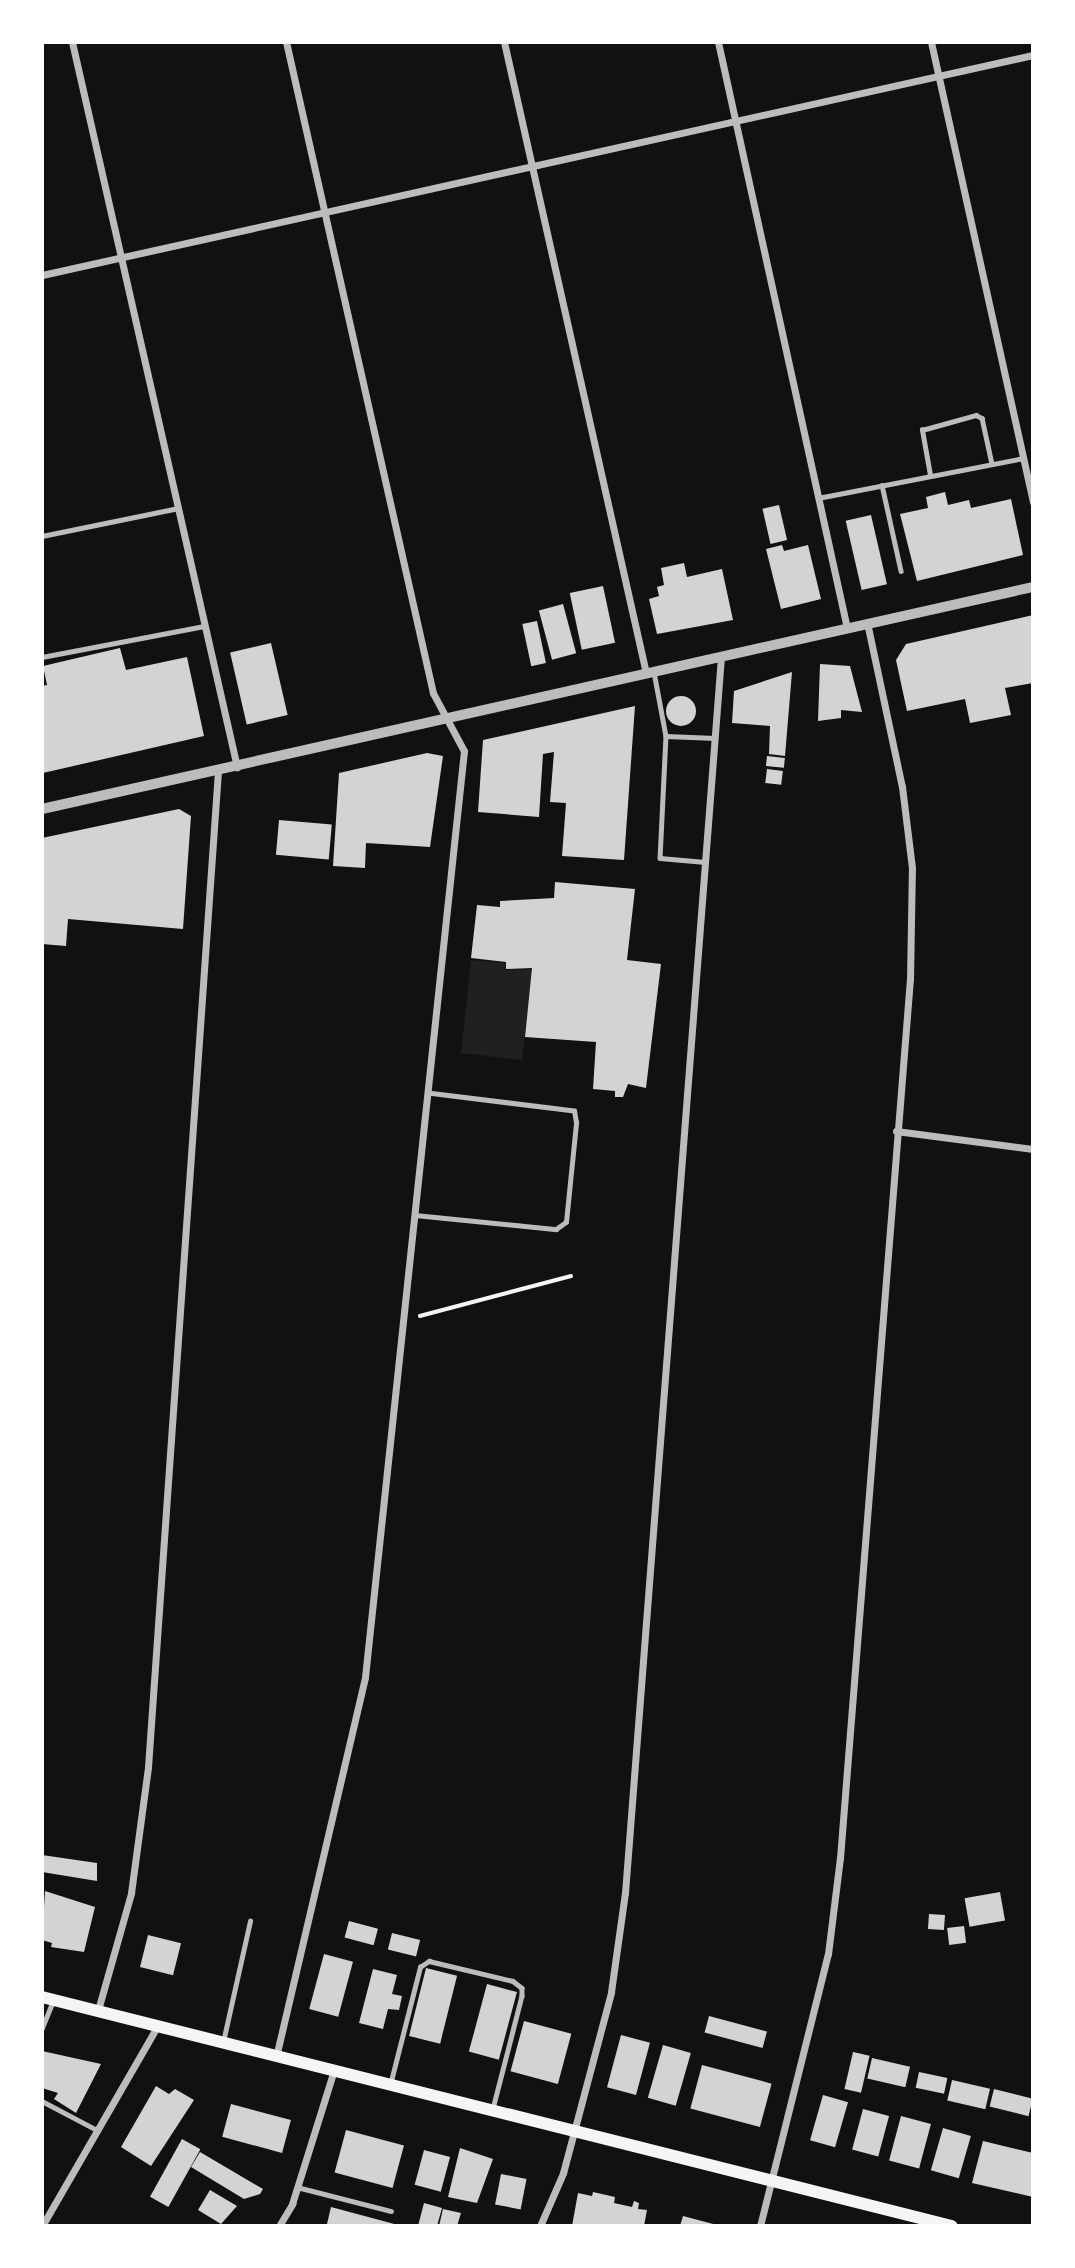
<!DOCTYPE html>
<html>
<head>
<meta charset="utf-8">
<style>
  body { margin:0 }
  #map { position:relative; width:1075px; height:2268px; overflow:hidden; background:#111; font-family:Inter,sans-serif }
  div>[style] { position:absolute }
  .green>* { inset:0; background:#202020 }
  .building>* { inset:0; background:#d3d3d3; transform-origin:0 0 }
  .round { border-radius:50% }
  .path>* { height:3.5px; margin:-1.75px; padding:0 1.75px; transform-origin:1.75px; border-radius:1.75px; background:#f5f5f5 }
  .service>* { height:4.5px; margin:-2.25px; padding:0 2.25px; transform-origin:2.25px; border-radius:2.25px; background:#bcbcbc }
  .minor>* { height:7px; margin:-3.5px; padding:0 3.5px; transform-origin:3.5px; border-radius:3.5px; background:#bcbcbc }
  .tertiary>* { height:10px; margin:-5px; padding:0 5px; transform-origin:5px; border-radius:5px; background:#bcbcbc }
  .primary>* { height:12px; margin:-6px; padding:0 6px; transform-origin:6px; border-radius:6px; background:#f5f5f5 }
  span { translate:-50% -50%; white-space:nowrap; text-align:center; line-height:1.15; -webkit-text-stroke:5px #fff; paint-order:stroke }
  .frame { position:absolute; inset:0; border:44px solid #fff; pointer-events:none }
</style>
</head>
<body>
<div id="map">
  <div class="green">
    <i style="clip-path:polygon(471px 960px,505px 963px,505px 970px,532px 969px,522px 1060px,461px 1053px)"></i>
  </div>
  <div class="building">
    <i style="clip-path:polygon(945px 492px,948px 505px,969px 500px,971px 508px,1011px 499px,1023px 555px,917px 581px,900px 514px,928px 508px,926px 497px)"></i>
    <i style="left:779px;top:505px;width:36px;height:17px;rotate:77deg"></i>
    <i style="left:871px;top:515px;width:71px;height:26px;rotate:77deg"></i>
    <i style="clip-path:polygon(782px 545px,784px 551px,808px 545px,821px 599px,781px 609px,766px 549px)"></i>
    <i style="clip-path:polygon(684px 563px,687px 577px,722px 569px,733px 620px,657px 634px,649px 599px,659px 596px,657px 587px,664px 585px,661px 568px)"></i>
    <i style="left:603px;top:586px;width:58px;height:34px;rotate:78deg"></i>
    <i style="left:563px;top:604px;width:51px;height:25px;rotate:75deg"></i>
    <i style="clip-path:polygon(1033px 615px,1033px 683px,1005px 688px,1011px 715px,970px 723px,965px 699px,907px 711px,896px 660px,906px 644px)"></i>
    <i style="left:537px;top:621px;width:43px;height:15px;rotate:78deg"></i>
    <i style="left:271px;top:643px;width:74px;height:42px;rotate:77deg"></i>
    <i style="clip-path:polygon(120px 648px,126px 670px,187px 657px,204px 736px,43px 773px,42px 686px,47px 685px,43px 666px)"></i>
    <i style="clip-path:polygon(820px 664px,850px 666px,862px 712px,841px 710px,841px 718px,818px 721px)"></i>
    <i style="clip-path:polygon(792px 672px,785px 756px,769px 754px,770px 726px,732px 723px,734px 691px)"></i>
    <i class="round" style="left:666px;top:696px;width:30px;height:30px"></i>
    <i style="clip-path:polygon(635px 706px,624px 860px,562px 856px,566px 803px,550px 802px,554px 752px,543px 754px,539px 817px,478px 812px,483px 740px)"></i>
    <i style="clip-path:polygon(427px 753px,443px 756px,430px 847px,366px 843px,365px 868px,333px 866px,339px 773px)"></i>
    <i style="left:767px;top:756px;width:18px;height:10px;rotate:6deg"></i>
    <i style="left:767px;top:769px;width:16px;height:14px;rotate:7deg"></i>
    <i style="clip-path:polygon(179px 809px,191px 816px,183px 929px,68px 919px,66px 946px,42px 944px,42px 838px)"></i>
    <i style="left:279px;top:820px;width:53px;height:35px;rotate:5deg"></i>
    <i style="clip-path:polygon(555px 882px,635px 889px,627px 960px,661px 964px,646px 1088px,628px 1084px,623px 1097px,615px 1097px,615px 1091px,593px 1089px,596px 1042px,525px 1037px,532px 968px,506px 969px,506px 962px,471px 958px,477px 905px,500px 907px,500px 901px,554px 898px)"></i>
    <i style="clip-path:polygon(42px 1855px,97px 1863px,97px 1881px,42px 1872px)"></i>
    <i style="clip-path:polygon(45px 1891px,95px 1907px,84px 1952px,51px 1947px,52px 1943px,42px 1940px)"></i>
    <i style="left:1000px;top:1892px;width:29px;height:36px;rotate:80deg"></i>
    <i style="left:929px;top:1914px;width:16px;height:15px;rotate:4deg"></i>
    <i style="left:349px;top:1921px;width:30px;height:17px;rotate:15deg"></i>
    <i style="left:964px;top:1926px;width:17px;height:17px;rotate:83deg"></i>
    <i style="left:392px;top:1933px;width:29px;height:17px;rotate:14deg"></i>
    <i style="left:148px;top:1935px;width:34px;height:33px;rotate:14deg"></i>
    <i style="left:324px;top:1954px;width:30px;height:57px;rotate:15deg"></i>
    <i style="left:426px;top:1968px;width:32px;height:70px;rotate:14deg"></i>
    <i style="clip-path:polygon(373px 1969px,397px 1975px,392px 1994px,402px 1996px,399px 2010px,388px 2009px,383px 2029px,359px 2023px)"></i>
    <i style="left:487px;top:1984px;width:31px;height:70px;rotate:15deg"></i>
    <i style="left:709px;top:2016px;width:60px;height:17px;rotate:15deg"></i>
    <i style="left:524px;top:2021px;width:49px;height:52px;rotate:15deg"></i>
    <i style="left:621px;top:2035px;width:30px;height:54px;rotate:15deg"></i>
    <i style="left:663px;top:2045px;width:29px;height:55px;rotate:16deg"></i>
    <i style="clip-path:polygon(42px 2051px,101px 2064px,76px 2113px,54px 2099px,58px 2093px,42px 2088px)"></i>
    <i style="left:853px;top:2052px;width:17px;height:38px;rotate:13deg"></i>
    <i style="left:872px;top:2058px;width:39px;height:21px;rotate:13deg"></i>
    <i style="left:702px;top:2065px;width:72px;height:45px;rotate:15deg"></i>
    <i style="left:919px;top:2072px;width:29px;height:16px;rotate:12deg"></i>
    <i style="left:952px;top:2080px;width:39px;height:21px;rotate:13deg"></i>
    <i style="clip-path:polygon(156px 2086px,169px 2094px,175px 2089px,194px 2100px,151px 2166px,121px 2147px)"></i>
    <i style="left:994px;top:2089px;width:40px;height:18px;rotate:14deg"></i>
    <i style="left:823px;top:2095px;width:26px;height:47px;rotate:16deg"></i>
    <i style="left:231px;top:2104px;width:62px;height:34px;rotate:15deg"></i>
    <i style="left:863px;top:2109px;width:27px;height:42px;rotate:15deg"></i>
    <i style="left:901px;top:2116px;width:31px;height:46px;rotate:15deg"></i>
    <i style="left:943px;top:2128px;width:29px;height:44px;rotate:16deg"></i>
    <i style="left:346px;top:2130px;width:60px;height:44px;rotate:15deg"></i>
    <i style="left:182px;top:2139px;width:21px;height:66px;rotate:29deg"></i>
    <i style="clip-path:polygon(983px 2141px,1033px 2153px,1033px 2197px,972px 2183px)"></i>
    <i style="clip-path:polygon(460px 2148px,493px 2159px,477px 2203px,448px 2197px)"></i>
    <i style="left:424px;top:2150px;width:27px;height:36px;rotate:15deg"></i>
    <i style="clip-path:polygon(200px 2152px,263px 2189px,260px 2194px,244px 2199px,191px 2167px)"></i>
    <i style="left:501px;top:2174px;width:26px;height:31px;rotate:11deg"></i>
    <i style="clip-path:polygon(210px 2190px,237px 2206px,221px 2224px,198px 2210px)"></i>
    <i style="clip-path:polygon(593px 2192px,615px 2197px,614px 2203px,632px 2207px,634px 2201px,639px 2203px,638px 2209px,647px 2210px,644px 2226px,572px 2226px,578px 2193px,592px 2196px)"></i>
    <i style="clip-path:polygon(424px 2203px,442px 2208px,437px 2226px,418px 2226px)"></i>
    <i style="clip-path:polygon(331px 2207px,398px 2225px,397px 2226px,327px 2224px)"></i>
    <i style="clip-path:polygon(443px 2209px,461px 2213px,457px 2226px,439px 2226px)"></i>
    <i style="clip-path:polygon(683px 2216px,717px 2225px,717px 2226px,680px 2226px)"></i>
  </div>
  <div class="path">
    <i style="left:420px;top:1316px;width:156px;rotate:-14.8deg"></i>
  </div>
  <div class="service">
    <i style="left:930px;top:475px;width:46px;rotate:-100.1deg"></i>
    <i style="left:922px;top:430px;width:56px;rotate:-15.5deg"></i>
    <i style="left:976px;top:415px;width:7px;rotate:27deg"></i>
    <i style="left:982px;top:418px;width:47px;rotate:77.7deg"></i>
    <i style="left:882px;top:485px;width:88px;rotate:77.5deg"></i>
    <i style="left:818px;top:498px;width:209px;rotate:-11deg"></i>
    <i style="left:42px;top:536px;width:139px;rotate:-11.6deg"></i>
    <i style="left:42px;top:657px;width:166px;rotate:-10.8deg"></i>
    <i style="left:654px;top:672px;width:65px;rotate:79.4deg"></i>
    <i style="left:666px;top:736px;width:122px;rotate:92.8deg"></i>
    <i style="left:660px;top:858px;width:45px;rotate:5.1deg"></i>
    <i style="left:666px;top:736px;width:49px;rotate:2.3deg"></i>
    <i style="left:415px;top:1215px;width:142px;rotate:5.7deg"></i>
    <i style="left:556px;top:1229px;width:12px;rotate:-35deg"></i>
    <i style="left:566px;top:1222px;width:100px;rotate:-84.2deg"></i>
    <i style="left:576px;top:1123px;width:12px;rotate:-99deg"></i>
    <i style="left:574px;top:1111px;width:147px;rotate:-173deg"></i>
    <i style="left:42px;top:2028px;width:29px;rotate:-68deg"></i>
    <i style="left:223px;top:2042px;width:124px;rotate:-77.4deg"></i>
    <i style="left:391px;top:2081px;width:118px;rotate:-75.7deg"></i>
    <i style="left:420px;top:1967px;width:11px;rotate:-34deg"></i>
    <i style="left:429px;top:1961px;width:86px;rotate:13.4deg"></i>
    <i style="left:513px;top:1981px;width:11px;rotate:38deg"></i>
    <i style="left:522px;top:1988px;width:8px;rotate:90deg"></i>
    <i style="left:522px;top:1996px;width:117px;rotate:104.4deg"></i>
    <i style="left:42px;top:2101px;width:62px;rotate:27.8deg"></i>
    <i style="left:297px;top:2187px;width:97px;rotate:14.3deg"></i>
  </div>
  <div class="minor">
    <i style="left:72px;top:42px;width:744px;rotate:77.18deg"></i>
    <i style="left:504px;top:42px;width:647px;rotate:77.32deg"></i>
    <i style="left:718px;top:42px;width:600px;rotate:77.59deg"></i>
    <i style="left:931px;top:42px;width:472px;rotate:77.5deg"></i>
    <i style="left:42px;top:275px;width:1015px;rotate:-12.52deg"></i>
    <i style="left:896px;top:1131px;width:138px;rotate:7.5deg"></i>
    <i style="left:98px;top:2010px;width:122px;rotate:-74.2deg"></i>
    <i style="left:131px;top:1893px;width:127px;rotate:-82.3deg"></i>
    <i style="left:148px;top:1767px;width:998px;rotate:-85.98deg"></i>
    <i style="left:276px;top:2057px;width:390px;rotate:-76.8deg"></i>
    <i style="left:365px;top:1677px;width:931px;rotate:-83.9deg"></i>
    <i style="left:464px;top:751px;width:66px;rotate:-118.1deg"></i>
    <i style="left:433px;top:693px;width:667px;rotate:-102.72deg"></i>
    <i style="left:42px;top:2226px;width:230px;rotate:-60deg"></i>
    <i style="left:279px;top:2226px;width:26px;rotate:-59deg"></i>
    <i style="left:292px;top:2204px;width:140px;rotate:-72.6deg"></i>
    <i style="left:540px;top:2226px;width:58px;rotate:-66.5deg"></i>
    <i style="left:563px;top:2173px;width:187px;rotate:-75.1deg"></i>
    <i style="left:611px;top:1992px;width:100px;rotate:-82deg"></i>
    <i style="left:625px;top:1893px;width:1240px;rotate:-85.56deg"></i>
    <i style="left:760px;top:2226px;width:280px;rotate:-76deg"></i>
    <i style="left:828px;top:1954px;width:97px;rotate:-82.9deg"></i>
    <i style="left:840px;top:1858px;width:882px;rotate:-85.45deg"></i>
    <i style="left:910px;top:979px;width:111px;rotate:-89deg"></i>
    <i style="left:912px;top:868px;width:82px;rotate:-97deg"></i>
    <i style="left:902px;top:787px;width:168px;rotate:-102deg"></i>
  </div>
  <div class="tertiary">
    <i style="left:42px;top:809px;width:1016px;rotate:-12.63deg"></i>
  </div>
  <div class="primary">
    <i style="left:42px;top:1997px;width:938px;rotate:14.13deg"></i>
  </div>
  <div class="frame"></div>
</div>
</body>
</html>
